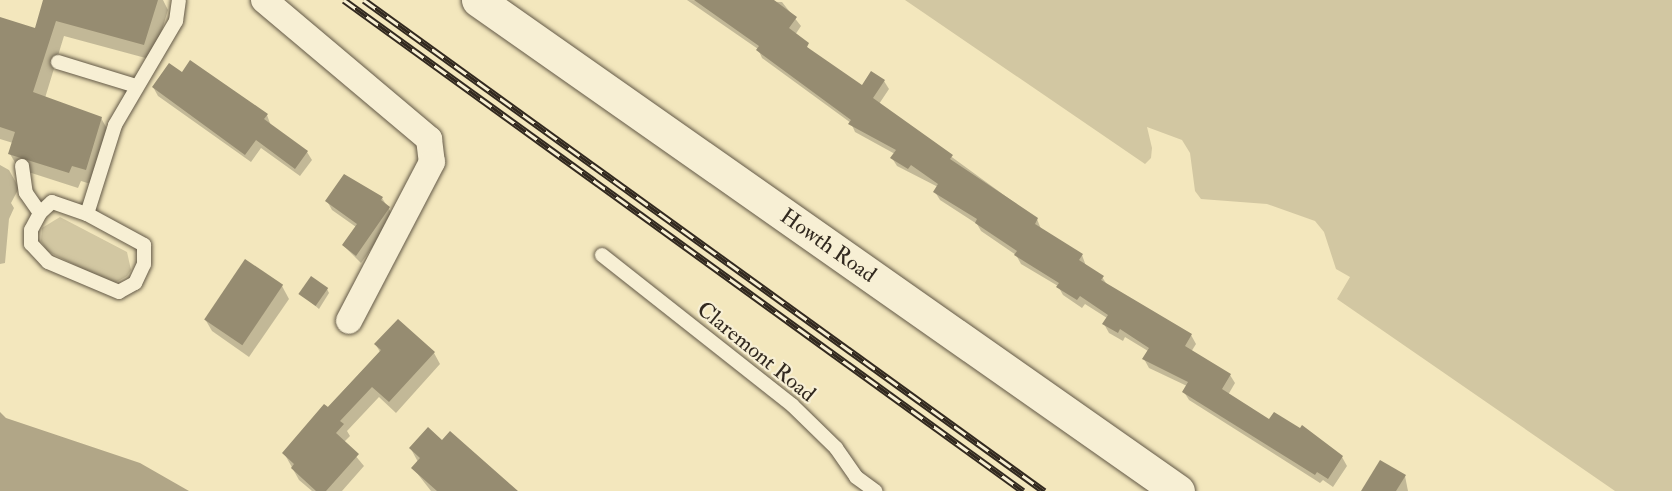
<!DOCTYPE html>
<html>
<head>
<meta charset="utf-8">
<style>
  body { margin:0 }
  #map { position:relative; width:1672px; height:491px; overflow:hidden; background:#f3e7bd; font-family:"IM FELL Double Pica",serif }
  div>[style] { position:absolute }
  .green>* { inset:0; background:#d2c7a2 }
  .water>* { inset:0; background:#b1a687 }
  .shadow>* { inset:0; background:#0003 }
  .building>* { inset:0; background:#968c71; transform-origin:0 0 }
  .roads { filter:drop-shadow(0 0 2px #625846) drop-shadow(0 0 2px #625846) }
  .lane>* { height:14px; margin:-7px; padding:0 7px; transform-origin:7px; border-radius:7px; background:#f7efd4 }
  .street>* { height:26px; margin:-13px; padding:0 13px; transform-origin:13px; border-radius:13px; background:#f7efd4 }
  .secondary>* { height:33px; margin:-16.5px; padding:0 16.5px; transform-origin:16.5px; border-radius:16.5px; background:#f7efd4 }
  .rail>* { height:7px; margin-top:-3.5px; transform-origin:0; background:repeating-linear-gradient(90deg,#f7efd4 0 14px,#32291f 0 28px); box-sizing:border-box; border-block:2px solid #32291f }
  span { translate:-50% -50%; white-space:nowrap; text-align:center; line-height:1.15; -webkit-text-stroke:4.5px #f7efd4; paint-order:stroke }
  .street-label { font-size:22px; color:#32291f }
</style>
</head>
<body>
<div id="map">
  <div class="green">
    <i style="clip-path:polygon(905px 0,1672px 0,1672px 491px,1615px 491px,1337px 299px,1350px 277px,1336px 269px,1324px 232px,1315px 221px,1267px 204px,1201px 199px,1195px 191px,1190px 153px,1182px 140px,1147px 127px,1152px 148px,1151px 158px,1145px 164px)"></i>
    <i style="clip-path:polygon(60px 217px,127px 252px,131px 270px,127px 276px,113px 284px,47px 251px,41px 241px,42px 228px)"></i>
  </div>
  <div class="water">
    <i style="clip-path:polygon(0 412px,6px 418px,140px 463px,189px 491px,0 491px)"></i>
  </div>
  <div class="shadow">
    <i style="clip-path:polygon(47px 0,163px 0,168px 10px,153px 60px,64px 36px,45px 98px,101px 118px,110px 134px,94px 185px,81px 181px,78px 188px,19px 169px,10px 154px,13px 143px,0 139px,0 18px,35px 29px)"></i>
    <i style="clip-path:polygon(687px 0,782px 2px,801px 26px,795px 35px,813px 53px,862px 87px,884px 81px,889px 89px,879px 104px,1037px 219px,1041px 229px,1082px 255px,1086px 266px,1102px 277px,1108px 286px,1191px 335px,1196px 344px,1191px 352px,1230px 375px,1235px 383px,1228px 395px,1270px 421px,1342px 457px,1347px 466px,1333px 487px,1323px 480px,1320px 483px,1189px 400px,1184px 392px,1187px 386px,1149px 368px,1144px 359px,1148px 351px,1125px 337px,1123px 341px,1109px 333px,1104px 324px,1107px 318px,1085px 304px,1082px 308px,1063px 295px,1058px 286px,1021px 264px,1016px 255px,981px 231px,977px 224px,940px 200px,935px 192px,938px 187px,897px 166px,892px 158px,895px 154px,855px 132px,851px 123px,762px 58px,758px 49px)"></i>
    <i style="clip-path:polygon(182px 74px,267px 115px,271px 126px,307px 152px,312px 160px,300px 176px,261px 148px,251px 162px,158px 96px,153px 87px)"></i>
    <i style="clip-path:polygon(0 165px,9px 170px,19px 188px,11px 203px,14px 208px,9px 219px,5px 263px,0 264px)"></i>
    <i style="clip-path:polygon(382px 198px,394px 217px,361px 263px,343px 245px,356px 227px,332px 210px,327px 201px)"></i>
    <i style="clip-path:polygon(282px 286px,289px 299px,249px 357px,212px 331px,205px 319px)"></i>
    <i style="clip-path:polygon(327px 289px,329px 293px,319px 309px,301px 294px)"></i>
    <i style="clip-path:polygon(376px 345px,434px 353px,440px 364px,396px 413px,379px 397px,347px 431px,350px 436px,344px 442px,364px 466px,342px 491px,312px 491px,299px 480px,284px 453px,380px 352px)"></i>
    <i style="clip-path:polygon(442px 442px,515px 491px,431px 491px,413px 468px,418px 462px,411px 449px)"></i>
    <i style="clip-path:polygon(1405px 476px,1408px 491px,1363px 491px)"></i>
  </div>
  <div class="building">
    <i style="clip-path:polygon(43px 0,158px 0,144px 45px,56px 21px,33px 92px,102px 117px,86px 170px,72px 166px,69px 173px,8px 154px,15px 132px,0 127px,0 17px,35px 28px)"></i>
    <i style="clip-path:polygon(694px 0,774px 0,797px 17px,789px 28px,809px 43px,807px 47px,862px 85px,871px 71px,885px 80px,873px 98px,953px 155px,950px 159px,1038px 218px,1035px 224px,1083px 254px,1079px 260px,1104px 276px,1101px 280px,1192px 334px,1185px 346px,1231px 374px,1222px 389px,1269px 419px,1274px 412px,1300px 428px,1302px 425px,1343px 456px,1328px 479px,1317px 472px,1315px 475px,1182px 392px,1188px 382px,1142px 359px,1149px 348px,1120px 329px,1118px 333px,1102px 324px,1108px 315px,1080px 296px,1077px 300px,1056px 287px,1059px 283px,1014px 255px,1017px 251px,975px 223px,977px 219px,933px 192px,938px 184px,911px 165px,908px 169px,890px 158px,896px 150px,848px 124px,851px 120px,756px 50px,759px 46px)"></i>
    <i style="clip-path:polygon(190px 60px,268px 114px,264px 119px,308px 151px,295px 169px,256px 140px,245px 155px,152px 87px,169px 63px,182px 72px)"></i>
    <i style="clip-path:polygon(344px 174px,383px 197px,381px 200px,390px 207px,356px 256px,342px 245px,357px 224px,325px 201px)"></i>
    <i style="left:245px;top:259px;width:46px;height:73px;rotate:34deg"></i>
    <i style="left:311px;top:276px;width:21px;height:22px;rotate:35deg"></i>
    <i style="clip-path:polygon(398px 319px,435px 352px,389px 402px,372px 387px,340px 421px,344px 424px,336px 433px,359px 454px,326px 491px,316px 491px,291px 468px,294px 464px,282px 453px,324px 404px,328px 407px,381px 350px,374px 344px)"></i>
    <i style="clip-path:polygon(428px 427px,442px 440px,450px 431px,518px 491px,437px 491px,411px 468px,420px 458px,409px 448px)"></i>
    <i style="clip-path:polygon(1380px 460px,1406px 475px,1396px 491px,1361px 491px)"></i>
  </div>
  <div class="roads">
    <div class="lane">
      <i style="left:58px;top:62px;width:82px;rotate:17.1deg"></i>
      <i style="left:22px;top:166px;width:27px;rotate:82deg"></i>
      <i style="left:26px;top:193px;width:24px;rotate:55deg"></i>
      <i style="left:52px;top:202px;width:37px;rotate:19deg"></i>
      <i style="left:87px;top:214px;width:65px;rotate:28.5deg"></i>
      <i style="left:144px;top:245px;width:19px;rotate:90deg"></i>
      <i style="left:144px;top:264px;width:21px;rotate:115deg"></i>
      <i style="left:135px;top:283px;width:18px;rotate:151deg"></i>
      <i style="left:119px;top:292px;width:77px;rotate:-157.1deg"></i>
      <i style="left:48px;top:262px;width:25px;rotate:-133deg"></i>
      <i style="left:31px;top:244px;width:14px;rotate:-90deg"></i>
      <i style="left:31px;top:230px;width:19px;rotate:-62deg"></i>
      <i style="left:40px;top:213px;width:16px;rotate:-43deg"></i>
      <i style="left:87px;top:214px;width:93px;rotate:-72.5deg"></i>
      <i style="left:115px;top:125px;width:121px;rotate:-59.6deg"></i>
      <i style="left:176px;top:21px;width:21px;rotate:-82deg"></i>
      <i style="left:602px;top:255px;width:242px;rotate:38.3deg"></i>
      <i style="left:792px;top:405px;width:62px;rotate:44.3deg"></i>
      <i style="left:836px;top:448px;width:35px;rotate:55deg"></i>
      <i style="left:856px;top:477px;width:24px;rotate:36deg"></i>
    </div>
    <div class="street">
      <i style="left:264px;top:0;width:216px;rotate:40.1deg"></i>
      <i style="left:429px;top:139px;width:23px;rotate:83deg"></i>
      <i style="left:432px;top:162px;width:179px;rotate:117.6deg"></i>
    </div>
    <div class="secondary">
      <i style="left:478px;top:0;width:855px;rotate:35.05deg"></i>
    </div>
  </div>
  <div class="rail">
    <i style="left:344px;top:0;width:838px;rotate:35.87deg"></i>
    <i style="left:364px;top:0;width:839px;rotate:35.83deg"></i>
  </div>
  <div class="street-label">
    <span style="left:828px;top:246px;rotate:35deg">Howth Road</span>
    <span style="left:756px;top:352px;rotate:39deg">Claremont Road</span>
  </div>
</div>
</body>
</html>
